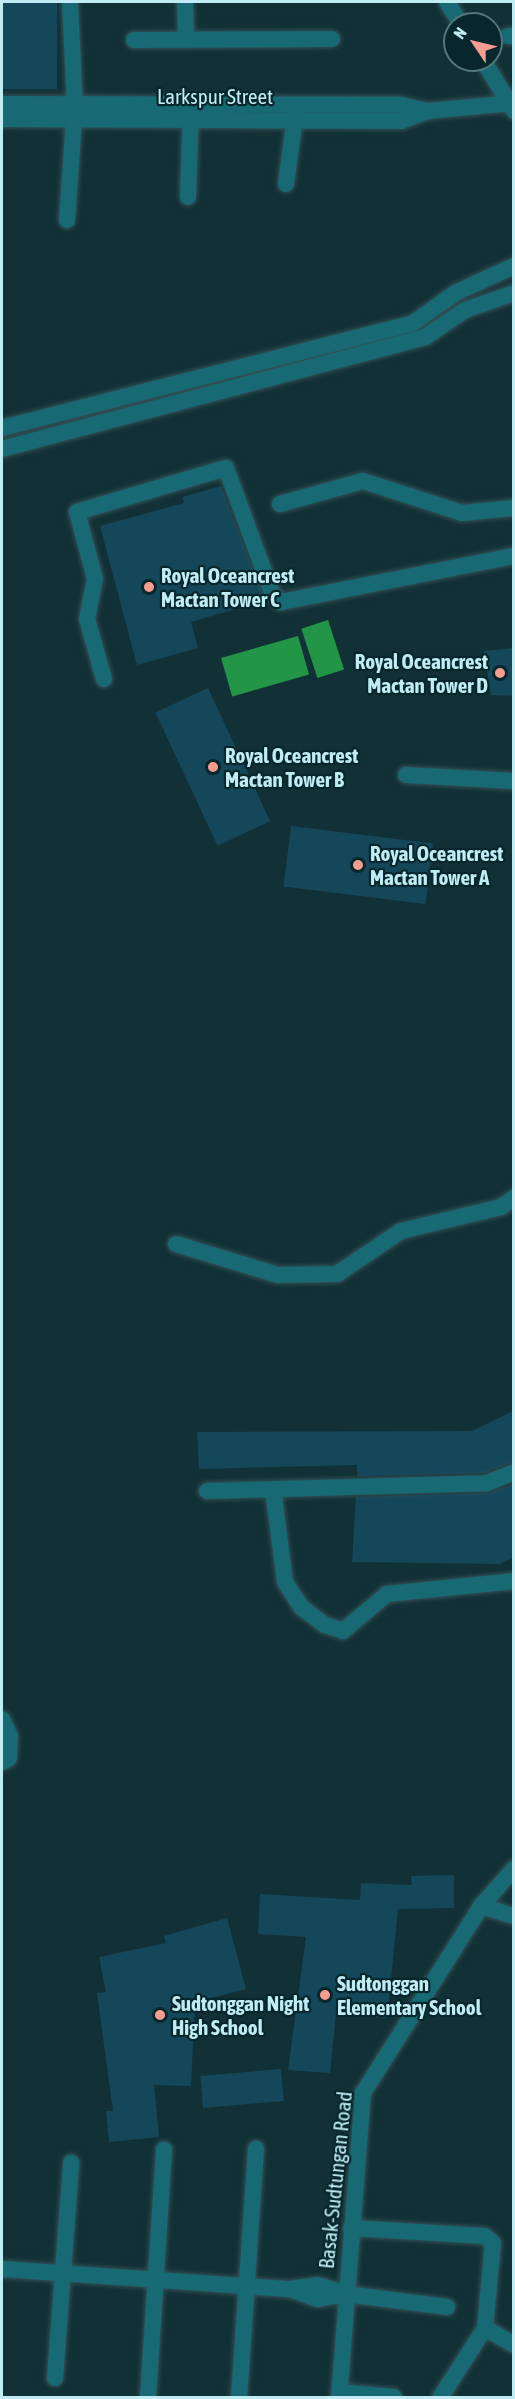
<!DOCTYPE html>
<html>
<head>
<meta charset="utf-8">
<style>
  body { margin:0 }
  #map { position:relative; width:515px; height:2399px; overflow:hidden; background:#123136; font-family:"Asap Condensed",sans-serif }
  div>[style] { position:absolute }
  .water>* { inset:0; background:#229646; transform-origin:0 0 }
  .building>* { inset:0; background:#15475b; transform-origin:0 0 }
  .roads { filter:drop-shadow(0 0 2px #325055) drop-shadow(0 0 2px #325055) }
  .minor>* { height:16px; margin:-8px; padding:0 8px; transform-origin:8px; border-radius:8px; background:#176974 }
  .tertiary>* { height:16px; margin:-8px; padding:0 8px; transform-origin:8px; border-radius:8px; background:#176974 }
  .dots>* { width:16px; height:16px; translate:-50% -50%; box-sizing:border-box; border:3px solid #07272c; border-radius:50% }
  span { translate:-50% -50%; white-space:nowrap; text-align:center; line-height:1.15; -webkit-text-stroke:4.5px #07272c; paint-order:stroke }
  .street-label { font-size:21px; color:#c0edf4 }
  .poi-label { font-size:21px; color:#c0edf4; font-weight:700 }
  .left { translate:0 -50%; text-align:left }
  .right { translate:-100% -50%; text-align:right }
  .frame { position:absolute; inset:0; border:3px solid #c0edf4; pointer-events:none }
  .north { position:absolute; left:443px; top:12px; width:60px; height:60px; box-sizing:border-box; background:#07272c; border:2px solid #51767c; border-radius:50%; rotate:305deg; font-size:16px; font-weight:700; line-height:24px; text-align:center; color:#c0edf4 }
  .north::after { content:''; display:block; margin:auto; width:21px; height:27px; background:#f59d8f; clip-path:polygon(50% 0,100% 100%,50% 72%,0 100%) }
</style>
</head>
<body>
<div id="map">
  <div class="water">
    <i style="left:328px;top:620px;width:52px;height:28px;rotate:72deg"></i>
    <i style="left:298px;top:636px;width:40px;height:80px;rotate:74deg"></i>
  </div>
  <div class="building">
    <i style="left:2px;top:2px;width:55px;height:87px"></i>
    <i style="clip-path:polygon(221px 486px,265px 600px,191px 622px,198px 648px,137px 665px,100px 526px,184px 503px,182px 497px)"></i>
    <i style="clip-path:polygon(513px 648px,513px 696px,491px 695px,484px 651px)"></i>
    <i style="left:208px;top:688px;width:147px;height:58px;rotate:65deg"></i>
    <i style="left:291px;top:826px;width:143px;height:61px;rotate:7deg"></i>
    <i style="clip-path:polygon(513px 1411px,513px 1462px,485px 1473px,357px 1476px,357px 1465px,199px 1469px,197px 1432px,472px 1431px)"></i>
    <i style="clip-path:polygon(513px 1484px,513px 1557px,500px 1564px,352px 1562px,356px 1497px,487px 1493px)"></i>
    <i style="clip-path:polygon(454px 1875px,454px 1908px,398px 1909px,387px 2018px,336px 2013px,330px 2073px,288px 2070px,306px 1937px,258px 1934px,260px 1894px,360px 1900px,361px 1883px,412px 1885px,411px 1876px)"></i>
    <i style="clip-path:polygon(227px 1918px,246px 1989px,195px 2002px,191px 2086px,154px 2085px,159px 2137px,109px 2142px,106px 2111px,113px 2111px,97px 1993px,106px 1992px,99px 1957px,166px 1943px,164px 1936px)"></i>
    <i style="left:281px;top:2069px;width:32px;height:81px;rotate:85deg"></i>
  </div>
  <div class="roads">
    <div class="minor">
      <i style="left:185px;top:2px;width:38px;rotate:88deg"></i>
      <i style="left:508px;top:36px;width:6px"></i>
      <i style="left:134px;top:40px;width:198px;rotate:-0.3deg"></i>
      <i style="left:2px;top:104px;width:399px;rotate:0.1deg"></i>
      <i style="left:401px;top:105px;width:27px;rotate:13deg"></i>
      <i style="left:427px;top:111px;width:87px;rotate:-5.3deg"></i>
      <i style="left:2px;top:119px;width:399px;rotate:0.3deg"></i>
      <i style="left:401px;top:121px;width:27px;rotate:-20deg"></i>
      <i style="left:286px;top:184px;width:75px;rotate:-82.3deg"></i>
      <i style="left:188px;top:197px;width:89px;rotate:-88.1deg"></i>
      <i style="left:67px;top:220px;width:114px;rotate:-86deg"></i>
      <i style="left:75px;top:106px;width:104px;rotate:-92.8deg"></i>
      <i style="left:2px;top:428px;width:424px;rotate:-14.3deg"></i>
      <i style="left:413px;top:323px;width:54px;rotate:-35.2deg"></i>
      <i style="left:457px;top:292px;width:63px;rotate:-24.5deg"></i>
      <i style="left:2px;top:449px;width:438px;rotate:-14.8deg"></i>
      <i style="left:425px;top:337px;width:48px;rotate:-34deg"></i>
      <i style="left:465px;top:310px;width:52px;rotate:-19.1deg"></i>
      <i style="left:280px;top:504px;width:86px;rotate:-15.5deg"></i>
      <i style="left:363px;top:481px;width:104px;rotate:17.9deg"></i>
      <i style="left:462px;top:513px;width:52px;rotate:-5.5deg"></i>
      <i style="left:104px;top:679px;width:62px;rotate:-105.8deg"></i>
      <i style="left:87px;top:619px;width:41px;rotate:-78.7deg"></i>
      <i style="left:95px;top:579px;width:69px;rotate:-105deg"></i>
      <i style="left:77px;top:512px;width:155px;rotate:-16.5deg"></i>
      <i style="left:226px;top:468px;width:133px;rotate:69.8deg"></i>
      <i style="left:272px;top:593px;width:13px;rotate:45deg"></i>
      <i style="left:281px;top:602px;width:237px;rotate:-11.2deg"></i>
      <i style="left:406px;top:775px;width:108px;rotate:3.2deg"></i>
      <i style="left:176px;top:1244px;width:107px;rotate:16.9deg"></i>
      <i style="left:278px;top:1275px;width:59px;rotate:-1deg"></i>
      <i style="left:337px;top:1274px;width:77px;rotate:-33.9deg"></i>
      <i style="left:401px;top:1231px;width:103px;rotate:-13.5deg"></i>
      <i style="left:501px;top:1207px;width:16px;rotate:-35deg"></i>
      <i style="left:273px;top:1489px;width:94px;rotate:82.6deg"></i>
      <i style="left:285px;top:1582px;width:30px;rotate:57deg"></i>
      <i style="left:301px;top:1607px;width:30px;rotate:37deg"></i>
      <i style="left:325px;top:1625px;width:19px;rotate:18deg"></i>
      <i style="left:343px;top:1631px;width:57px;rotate:-40.1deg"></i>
      <i style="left:387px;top:1594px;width:128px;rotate:-5.8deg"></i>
      <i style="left:207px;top:1491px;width:280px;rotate:-1.6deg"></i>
      <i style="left:487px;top:1483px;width:29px;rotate:-22deg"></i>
      <i style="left:2px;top:1719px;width:19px;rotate:65deg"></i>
      <i style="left:10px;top:1736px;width:22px;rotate:93deg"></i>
      <i style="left:9px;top:1758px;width:8px;rotate:150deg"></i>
      <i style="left:481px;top:1906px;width:34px;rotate:17deg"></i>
      <i style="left:351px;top:2228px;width:134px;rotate:3.4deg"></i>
      <i style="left:485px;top:2236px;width:11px;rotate:41deg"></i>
      <i style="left:493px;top:2243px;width:85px;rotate:95.4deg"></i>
      <i style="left:485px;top:2328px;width:83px;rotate:122.7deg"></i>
      <i style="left:2px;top:2269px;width:289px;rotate:4deg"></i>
      <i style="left:290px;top:2289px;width:27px;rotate:-8deg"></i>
      <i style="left:317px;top:2285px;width:30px;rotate:17deg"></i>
      <i style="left:346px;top:2294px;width:102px;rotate:7.3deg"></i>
      <i style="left:290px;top:2289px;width:29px;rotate:20deg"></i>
      <i style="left:317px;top:2299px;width:29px;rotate:-10deg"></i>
      <i style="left:485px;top:2328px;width:34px;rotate:30deg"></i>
      <i style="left:55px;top:2378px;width:216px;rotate:-85.7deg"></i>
      <i style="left:340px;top:2392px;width:54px;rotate:5.3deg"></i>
      <i style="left:148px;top:2398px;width:249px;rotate:-86.3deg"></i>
      <i style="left:239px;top:2398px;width:250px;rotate:-86.1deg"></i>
      <i style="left:339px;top:2398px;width:306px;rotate:-85.5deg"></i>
      <i style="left:363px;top:2093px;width:221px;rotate:-57.7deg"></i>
      <i style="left:481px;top:1906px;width:50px;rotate:-48.3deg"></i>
    </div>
    <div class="tertiary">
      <i style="left:447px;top:2px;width:26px;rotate:58deg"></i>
      <i style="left:483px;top:60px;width:60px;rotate:58.7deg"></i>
    </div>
  </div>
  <div class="dots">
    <i style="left:149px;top:587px;background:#f59d8f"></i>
    <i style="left:500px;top:673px;background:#f59d8f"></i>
    <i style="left:213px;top:767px;background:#f59d8f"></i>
    <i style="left:358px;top:865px;background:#f59d8f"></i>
    <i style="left:325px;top:1995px;background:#f59d8f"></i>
    <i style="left:160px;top:2015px;background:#f59d8f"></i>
  </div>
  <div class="street-label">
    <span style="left:215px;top:96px">Larkspur Street</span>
    <span style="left:335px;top:2180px;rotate:-84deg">Basak-Sudtungan Road</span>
  </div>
  <div class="poi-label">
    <span class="left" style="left:161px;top:587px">Royal Oceancrest<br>Mactan Tower C</span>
    <span class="right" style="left:488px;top:673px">Royal Oceancrest<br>Mactan Tower D</span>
    <span class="left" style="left:225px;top:767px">Royal Oceancrest<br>Mactan Tower B</span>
    <span class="left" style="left:370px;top:865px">Royal Oceancrest<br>Mactan Tower A</span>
    <span class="left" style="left:337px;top:1995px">Sudtonggan<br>Elementary School</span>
    <span class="left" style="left:172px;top:2015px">Sudtonggan Night<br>High School</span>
  </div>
  <div class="frame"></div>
  <div class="north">N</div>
</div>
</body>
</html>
